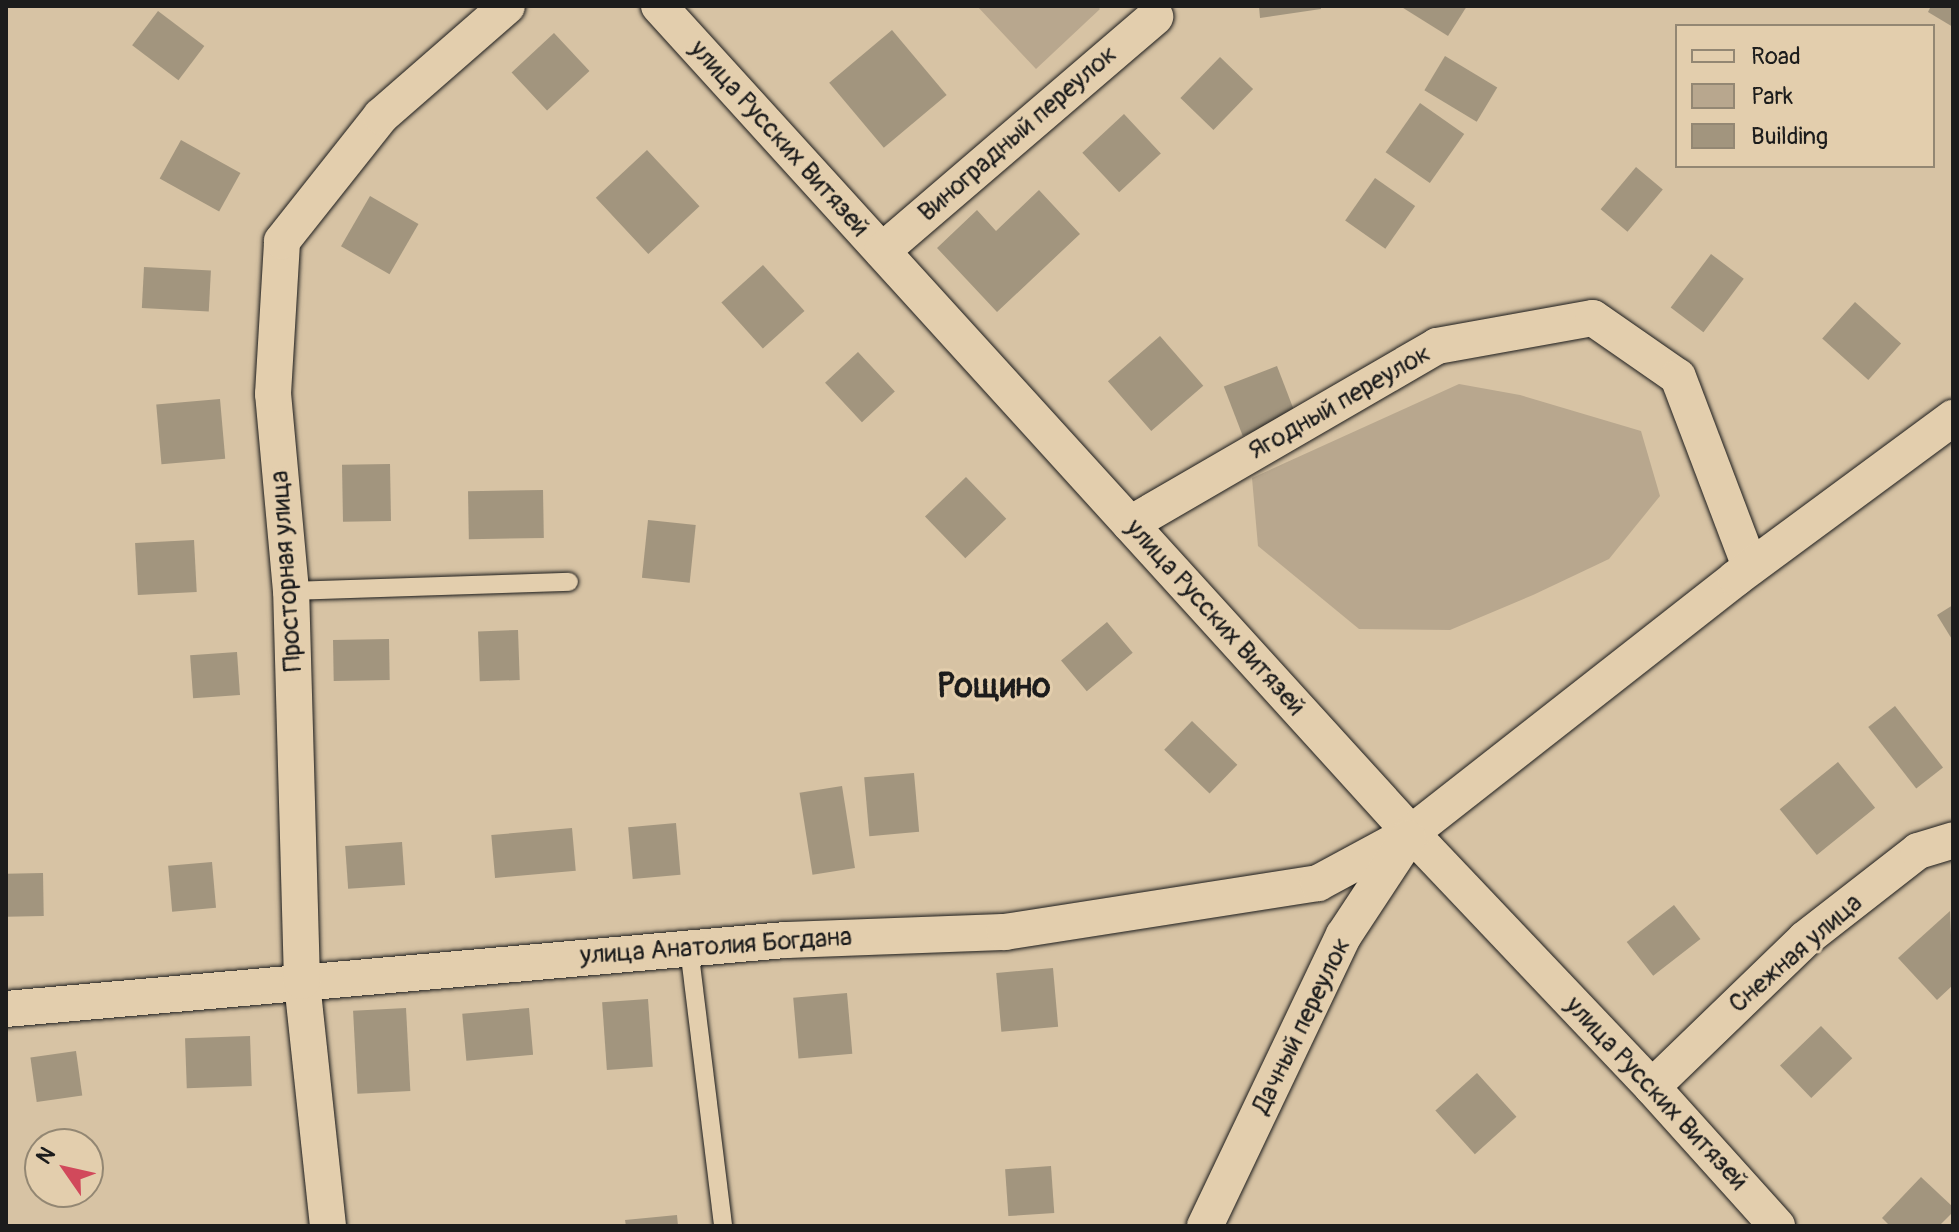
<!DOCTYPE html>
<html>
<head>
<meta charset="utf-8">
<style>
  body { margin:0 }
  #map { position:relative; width:1959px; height:1232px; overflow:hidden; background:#d7c3a4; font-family:Pangolin,sans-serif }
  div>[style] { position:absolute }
  .green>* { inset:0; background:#b8a78e }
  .building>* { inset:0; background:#a2957e; transform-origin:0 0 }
  .roads { filter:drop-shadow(0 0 2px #1c1c1c) drop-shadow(0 0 2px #1c1c1c) }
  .service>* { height:18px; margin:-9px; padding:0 9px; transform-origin:9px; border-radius:9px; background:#e3cead }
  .minor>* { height:36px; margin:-18px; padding:0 18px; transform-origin:18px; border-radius:18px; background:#e3cead }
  span { translate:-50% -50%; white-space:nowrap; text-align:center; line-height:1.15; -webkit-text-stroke:6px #e3cead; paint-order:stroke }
  .street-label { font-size:26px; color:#1c1c1c }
  .district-label { font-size:34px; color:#1c1c1c; font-weight:700 }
  .frame { position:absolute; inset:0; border:8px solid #1c1c1c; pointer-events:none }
  .legend { position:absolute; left:1675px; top:24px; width:260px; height:144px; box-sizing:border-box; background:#e3cead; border:2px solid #938773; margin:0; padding:10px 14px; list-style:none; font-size:24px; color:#1c1c1c }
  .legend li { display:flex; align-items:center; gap:16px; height:40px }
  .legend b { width:40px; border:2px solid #938773 }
  .north { position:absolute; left:24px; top:1128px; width:80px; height:80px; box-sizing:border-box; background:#e3cead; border:2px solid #938773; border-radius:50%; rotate:304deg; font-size:22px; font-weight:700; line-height:32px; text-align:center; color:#1c1c1c }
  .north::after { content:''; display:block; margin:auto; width:28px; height:36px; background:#d1495b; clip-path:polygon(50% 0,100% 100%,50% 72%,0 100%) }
</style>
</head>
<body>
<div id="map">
  <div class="green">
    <i style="clip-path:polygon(977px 6px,1097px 6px,1100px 9px,1036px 69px)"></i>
    <i style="clip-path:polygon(1459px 384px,1520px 395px,1641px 431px,1660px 496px,1609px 559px,1533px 595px,1450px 630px,1359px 629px,1258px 546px,1252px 478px)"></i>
  </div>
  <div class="building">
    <i style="clip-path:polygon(1259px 6px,1321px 6px,1321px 9px,1260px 18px)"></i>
    <i style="clip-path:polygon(1400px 6px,1467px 6px,1448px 36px)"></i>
    <i style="clip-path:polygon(1931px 6px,1953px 6px,1953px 27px,1928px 12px)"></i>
    <i style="left:158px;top:11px;width:58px;height:43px;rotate:37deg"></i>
    <i style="left:892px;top:30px;width:85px;height:82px;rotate:50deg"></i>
    <i style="left:554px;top:33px;width:52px;height:58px;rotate:47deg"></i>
    <i style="left:1445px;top:56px;width:61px;height:40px;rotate:31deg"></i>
    <i style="left:1220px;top:57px;width:46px;height:57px;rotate:44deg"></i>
    <i style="left:1420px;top:103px;width:54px;height:60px;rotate:35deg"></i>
    <i style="left:1124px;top:114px;width:54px;height:57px;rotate:47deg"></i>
    <i style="left:181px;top:140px;width:68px;height:44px;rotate:29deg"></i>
    <i style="left:647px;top:150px;width:77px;height:70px;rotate:47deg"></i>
    <i style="left:1636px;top:167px;width:35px;height:55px;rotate:40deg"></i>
    <i style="left:1375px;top:178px;width:49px;height:52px;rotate:35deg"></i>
    <i style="clip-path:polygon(1039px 190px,1080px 234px,997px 312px,937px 248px,977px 210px,996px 231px)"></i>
    <i style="left:370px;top:196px;width:56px;height:58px;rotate:30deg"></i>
    <i style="left:1711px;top:254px;width:41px;height:67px;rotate:37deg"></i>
    <i style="left:763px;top:265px;width:62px;height:56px;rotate:48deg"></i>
    <i style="left:144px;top:267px;width:67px;height:41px;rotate:3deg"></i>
    <i style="left:1855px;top:302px;width:62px;height:49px;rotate:42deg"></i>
    <i style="left:1160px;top:336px;width:66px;height:69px;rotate:49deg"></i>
    <i style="left:858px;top:352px;width:54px;height:45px;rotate:47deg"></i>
    <i style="left:1277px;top:366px;width:53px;height:57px;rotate:69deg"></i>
    <i style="left:220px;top:399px;width:60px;height:64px;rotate:85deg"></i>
    <i style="left:390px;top:464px;width:57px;height:48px;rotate:89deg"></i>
    <i style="left:966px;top:477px;width:58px;height:57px;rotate:46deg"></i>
    <i style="left:543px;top:490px;width:48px;height:75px;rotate:89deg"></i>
    <i style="left:648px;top:520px;width:48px;height:58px;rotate:6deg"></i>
    <i style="left:194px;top:540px;width:52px;height:59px;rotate:87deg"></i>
    <i style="clip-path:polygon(1953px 605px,1953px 641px,1937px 615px)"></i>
    <i style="left:1107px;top:622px;width:40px;height:60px;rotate:50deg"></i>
    <i style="left:518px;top:630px;width:50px;height:40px;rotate:88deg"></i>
    <i style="left:389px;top:639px;width:41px;height:56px;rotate:89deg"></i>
    <i style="left:237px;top:652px;width:43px;height:47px;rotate:86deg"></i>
    <i style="left:1895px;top:706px;width:78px;height:34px;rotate:52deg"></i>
    <i style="left:1192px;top:721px;width:63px;height:40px;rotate:44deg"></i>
    <i style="left:1838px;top:762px;width:59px;height:75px;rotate:51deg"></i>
    <i style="left:914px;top:773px;width:59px;height:50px;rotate:85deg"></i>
    <i style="left:842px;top:786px;width:83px;height:43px;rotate:81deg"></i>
    <i style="left:676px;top:823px;width:52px;height:48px;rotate:85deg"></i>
    <i style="left:572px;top:828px;width:43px;height:81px;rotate:85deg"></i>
    <i style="left:402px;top:842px;width:43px;height:57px;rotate:86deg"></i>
    <i style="left:212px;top:862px;width:46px;height:44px;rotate:85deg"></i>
    <i style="left:43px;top:873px;width:43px;height:37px;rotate:89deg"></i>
    <i style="left:1674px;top:905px;width:43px;height:60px;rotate:52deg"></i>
    <i style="clip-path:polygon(1950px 911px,1953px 985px,1937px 1000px,1898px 958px)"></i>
    <i style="left:1053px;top:968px;width:59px;height:57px;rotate:85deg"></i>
    <i style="left:847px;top:993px;width:61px;height:54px;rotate:85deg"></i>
    <i style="left:648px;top:999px;width:68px;height:46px;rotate:86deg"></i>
    <i style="left:406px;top:1008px;width:83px;height:53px;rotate:87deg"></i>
    <i style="left:529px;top:1008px;width:47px;height:67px;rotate:85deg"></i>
    <i style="left:1821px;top:1026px;width:45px;height:57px;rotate:46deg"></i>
    <i style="left:250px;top:1036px;width:50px;height:65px;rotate:88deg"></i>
    <i style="left:76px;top:1051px;width:45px;height:46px;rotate:82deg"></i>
    <i style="left:1477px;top:1073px;width:59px;height:56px;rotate:48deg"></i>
    <i style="left:1051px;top:1166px;width:47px;height:46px;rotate:86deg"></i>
    <i style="clip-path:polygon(1921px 1177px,1953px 1207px,1953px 1212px,1939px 1226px,1890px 1226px,1882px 1218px)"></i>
    <i style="clip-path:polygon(677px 1215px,678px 1226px,626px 1226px,625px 1220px)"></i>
  </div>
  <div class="roads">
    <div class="service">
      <i style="left:291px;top:591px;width:278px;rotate:-1.9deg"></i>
      <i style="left:689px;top:948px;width:280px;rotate:83deg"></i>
    </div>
    <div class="minor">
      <i style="left:659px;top:6px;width:1118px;rotate:47.72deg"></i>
      <i style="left:1411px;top:833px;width:350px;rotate:46.5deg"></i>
      <i style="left:1652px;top:1087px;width:187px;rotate:48deg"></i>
      <i style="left:882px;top:251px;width:360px;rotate:-40.6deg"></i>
      <i style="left:1130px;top:524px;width:355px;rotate:-30.1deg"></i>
      <i style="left:1437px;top:346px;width:158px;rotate:-10.2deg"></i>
      <i style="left:1593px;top:318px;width:103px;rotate:34.8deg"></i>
      <i style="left:1678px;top:377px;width:203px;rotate:69.2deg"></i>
      <i style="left:6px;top:1009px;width:782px;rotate:-5.06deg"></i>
      <i style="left:785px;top:940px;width:220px;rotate:-2.1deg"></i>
      <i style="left:1005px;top:932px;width:317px;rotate:-8.9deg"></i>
      <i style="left:1318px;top:883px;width:106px;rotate:-28.3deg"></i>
      <i style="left:1411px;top:833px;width:413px;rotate:-38.1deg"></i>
      <i style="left:1736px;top:578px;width:270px;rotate:-36.4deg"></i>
      <i style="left:1652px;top:1087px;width:213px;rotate:-44deg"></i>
      <i style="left:1805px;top:939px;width:143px;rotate:-37.9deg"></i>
      <i style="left:1918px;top:851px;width:37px;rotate:-17deg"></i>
      <i style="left:328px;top:1226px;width:246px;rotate:-96.1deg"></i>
      <i style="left:302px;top:981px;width:390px;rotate:-91.6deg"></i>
      <i style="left:291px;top:591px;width:198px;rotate:-95.2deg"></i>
      <i style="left:273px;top:394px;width:153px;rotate:-86.6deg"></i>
      <i style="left:282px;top:241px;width:159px;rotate:-51.6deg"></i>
      <i style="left:381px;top:116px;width:167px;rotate:-41.1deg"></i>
      <i style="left:1205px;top:1226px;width:322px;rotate:-64.5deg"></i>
      <i style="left:1344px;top:935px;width:116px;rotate:-56.6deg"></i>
    </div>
  </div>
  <div class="street-label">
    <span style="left:1018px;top:134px;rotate:-41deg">Виноградный переулок</span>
    <span style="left:779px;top:139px;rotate:48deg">улица Русских Витязей</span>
    <span style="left:1340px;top:403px;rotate:-30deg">Ягодный переулок</span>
    <span style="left:287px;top:571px;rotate:-94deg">Просторная улица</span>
    <span style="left:1215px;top:618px;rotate:48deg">улица Русских Витязей</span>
    <span style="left:716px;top:947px;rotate:-4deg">улица Анатолия Богдана</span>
    <span style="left:1796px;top:954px;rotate:-41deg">Снежная улица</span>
    <span style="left:1302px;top:1026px;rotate:-64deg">Дачный переулок</span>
    <span style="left:1656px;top:1094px;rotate:47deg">улица Русских Витязей</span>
  </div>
  <div class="district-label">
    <span style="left:994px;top:687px">Рощино</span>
  </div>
  <div class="frame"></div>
  <ul class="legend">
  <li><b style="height:10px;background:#e3cead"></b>Road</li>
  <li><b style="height:22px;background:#b8a78e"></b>Park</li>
  <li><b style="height:22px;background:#a2957e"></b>Building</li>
  </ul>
  <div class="north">N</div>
</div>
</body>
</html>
